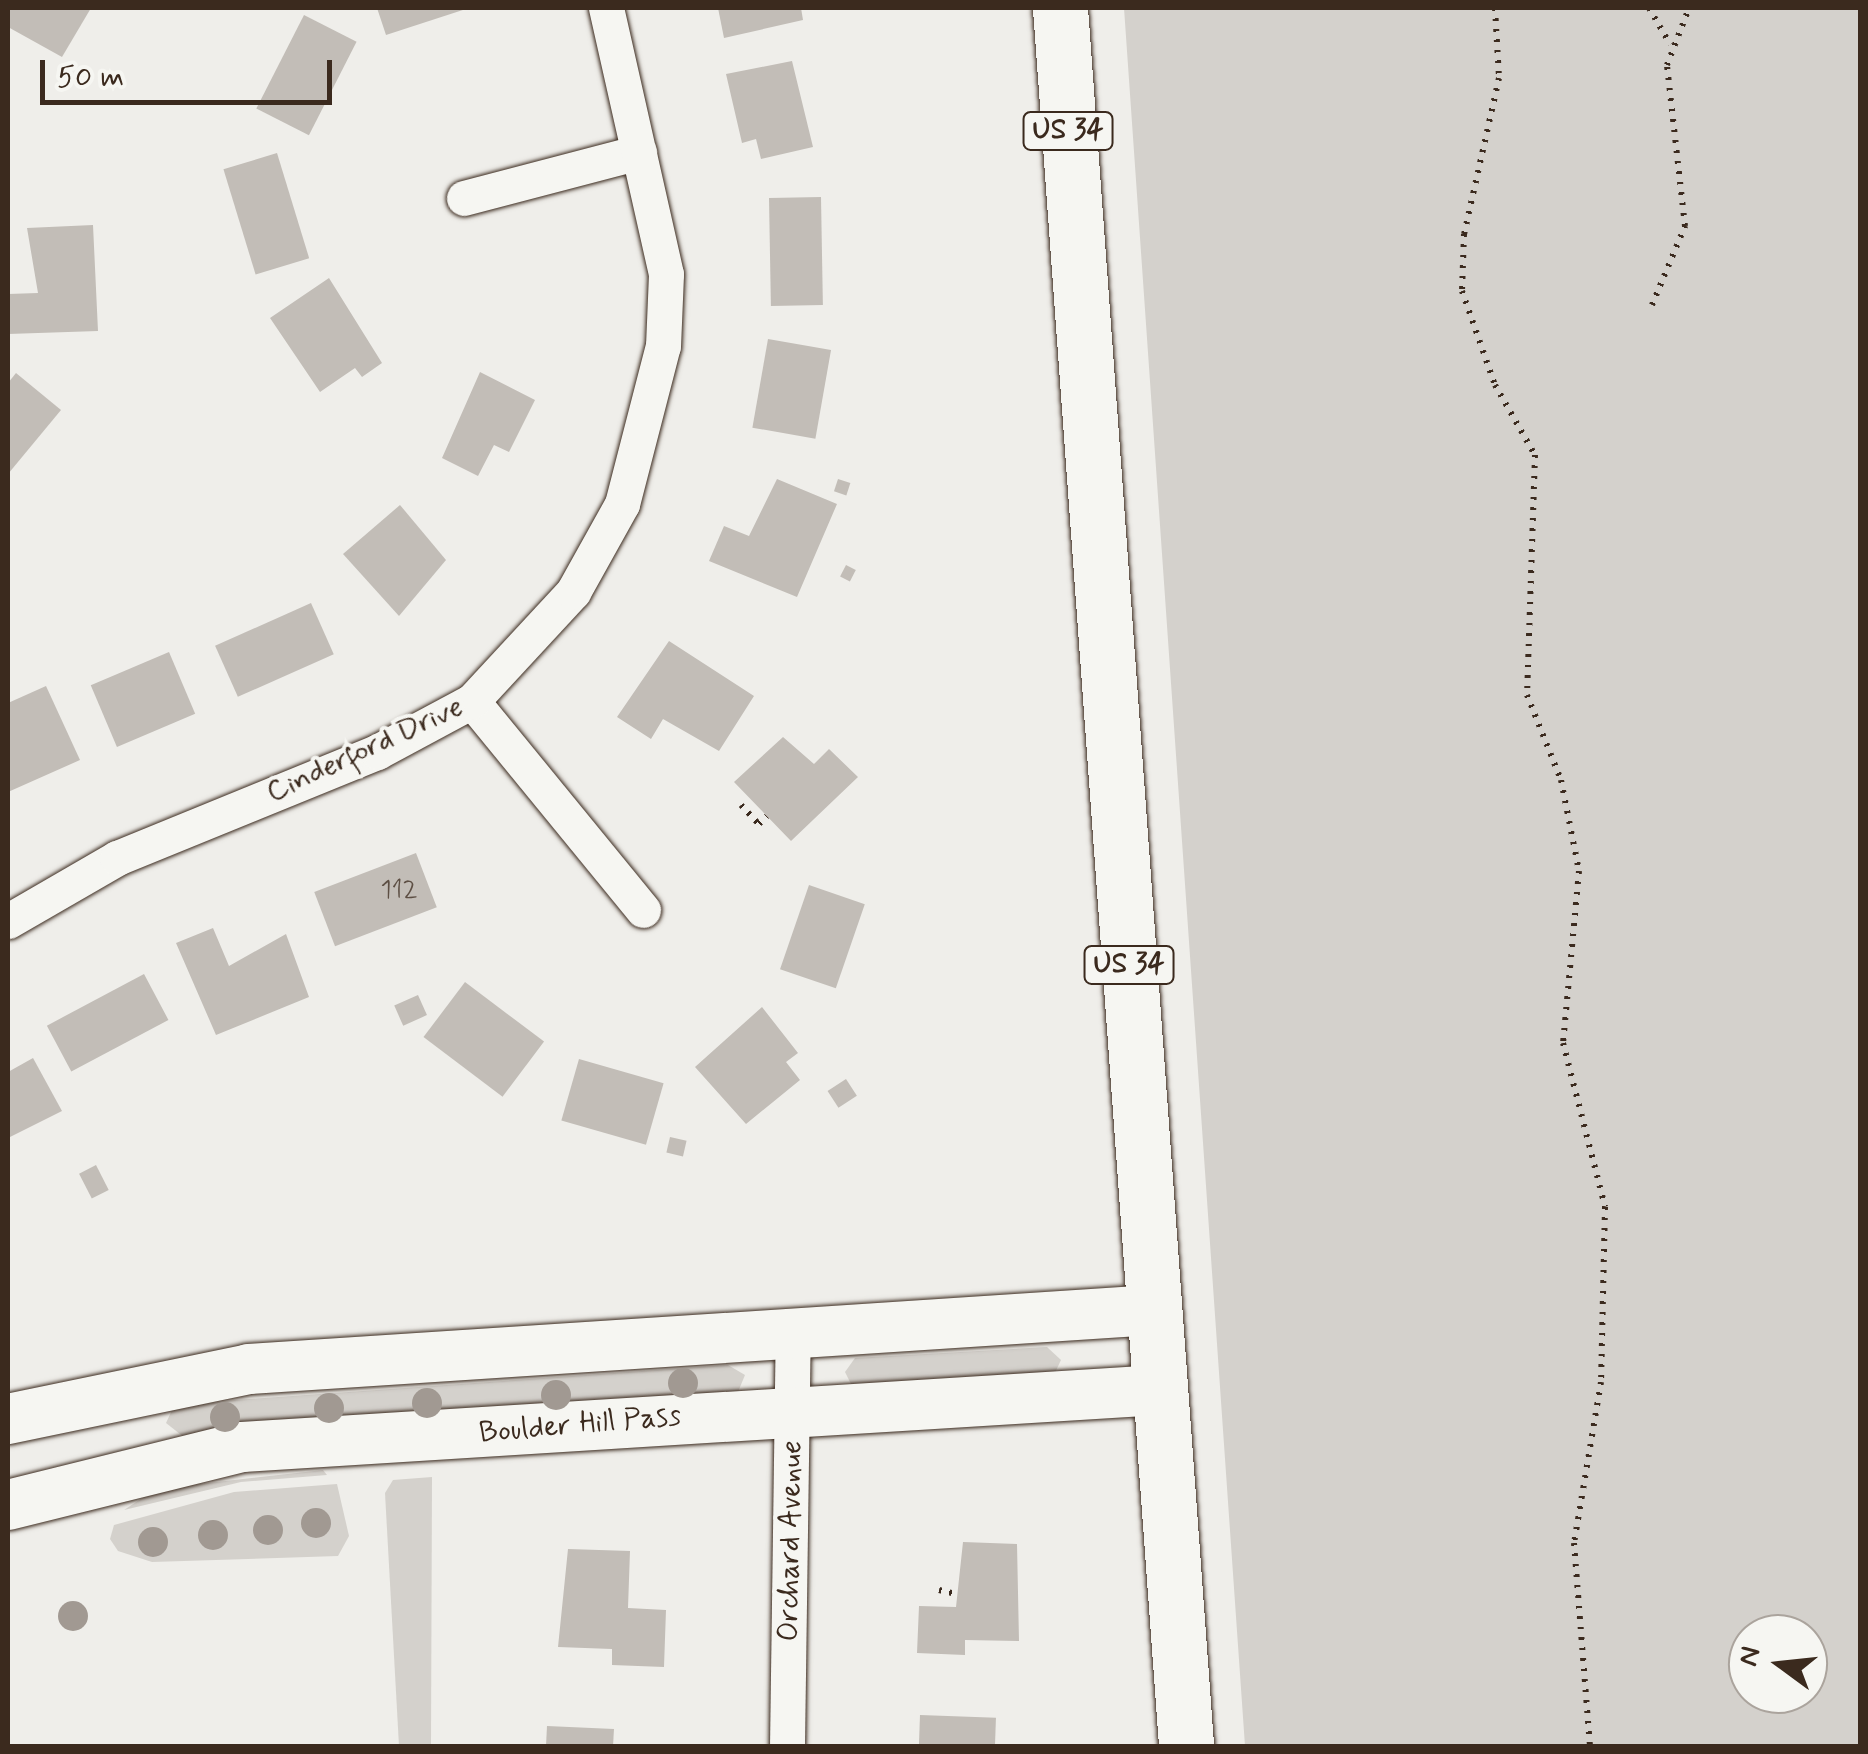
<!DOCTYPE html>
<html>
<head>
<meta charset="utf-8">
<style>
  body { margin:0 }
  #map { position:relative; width:1868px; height:1754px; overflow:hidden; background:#efeeea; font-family:Mynerve,sans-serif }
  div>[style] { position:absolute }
  .green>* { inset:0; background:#d4d1cc }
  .building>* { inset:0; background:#c2bdb7; transform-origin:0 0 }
  .path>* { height:6px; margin-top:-3px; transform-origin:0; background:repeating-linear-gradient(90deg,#3b2a1e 0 2.5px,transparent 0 10.5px) }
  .roads { filter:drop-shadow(0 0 2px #3b2a1e) drop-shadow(0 0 2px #3b2a1e) }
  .street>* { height:35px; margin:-17.5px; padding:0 17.5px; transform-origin:17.5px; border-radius:17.5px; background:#f6f6f2 }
  .secondary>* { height:50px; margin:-25px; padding:0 25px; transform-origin:25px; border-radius:25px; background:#f6f6f2 }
  .primary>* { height:55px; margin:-27.5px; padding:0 27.5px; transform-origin:27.5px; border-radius:27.5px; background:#f6f6f2 }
  .trees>* { width:30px; height:30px; margin:-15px; border-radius:50%; background:#a19992 }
  span { translate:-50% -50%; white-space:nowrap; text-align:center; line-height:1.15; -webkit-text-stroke:8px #f6f6f2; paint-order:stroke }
  .number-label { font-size:25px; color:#5d4f44 }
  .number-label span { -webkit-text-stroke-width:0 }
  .shield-label span { padding:2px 8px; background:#f6f6f2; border:2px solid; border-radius:8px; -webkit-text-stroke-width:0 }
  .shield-label { font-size:28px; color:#3b2a1e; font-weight:700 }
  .street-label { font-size:30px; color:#3b2a1e }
  .frame { position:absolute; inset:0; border:10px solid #3b2a1e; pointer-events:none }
  .north { position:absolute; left:1728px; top:1614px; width:100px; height:100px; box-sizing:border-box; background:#f6f6f2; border:2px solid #aba49d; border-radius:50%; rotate:285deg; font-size:28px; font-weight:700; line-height:40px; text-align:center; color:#3b2a1e }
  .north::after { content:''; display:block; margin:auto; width:35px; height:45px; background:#3b2a1e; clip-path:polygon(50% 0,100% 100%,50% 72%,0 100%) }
  .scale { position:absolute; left:40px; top:60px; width:292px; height:45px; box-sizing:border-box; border:5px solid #3b2a1e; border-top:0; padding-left:12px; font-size:30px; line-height:35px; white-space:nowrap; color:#3b2a1e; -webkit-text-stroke:8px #f6f6f2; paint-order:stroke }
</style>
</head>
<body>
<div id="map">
  <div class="green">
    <i style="clip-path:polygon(evenodd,1124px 8px,1860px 8px,1860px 1746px,1245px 1746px,1124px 8px,1748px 1634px,1808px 1634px,1808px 1694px,1748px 1694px,1748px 1634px)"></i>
    <i style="clip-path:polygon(1047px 1347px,1061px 1360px,1053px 1377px,851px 1384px,845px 1372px,855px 1358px)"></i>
    <i style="clip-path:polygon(728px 1365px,745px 1375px,738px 1392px,185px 1438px,166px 1423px,173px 1408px,235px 1400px)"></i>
    <i style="clip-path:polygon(323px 1470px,327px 1475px,241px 1482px,124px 1510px,156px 1489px)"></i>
    <i style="clip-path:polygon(432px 1477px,431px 1746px,399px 1746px,385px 1493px,393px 1480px)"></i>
    <i style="clip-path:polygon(337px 1484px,349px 1536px,338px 1556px,152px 1562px,118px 1551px,110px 1539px,114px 1525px,234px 1492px)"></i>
  </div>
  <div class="building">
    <i style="clip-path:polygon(8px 8px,91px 8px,62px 57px,8px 27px)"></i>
    <i style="clip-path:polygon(377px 8px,469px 8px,386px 35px)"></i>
    <i style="clip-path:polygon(718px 8px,801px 8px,803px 20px,724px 38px)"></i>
    <i style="left:304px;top:15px;width:59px;height:105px;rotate:27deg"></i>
    <i style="clip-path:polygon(792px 61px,813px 147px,761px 159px,756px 139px,742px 143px,726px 74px)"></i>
    <i style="left:277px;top:153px;width:110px;height:56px;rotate:73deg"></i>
    <i style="left:821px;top:197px;width:108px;height:52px;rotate:89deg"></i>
    <i style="clip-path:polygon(93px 225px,98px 331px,8px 334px,8px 294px,38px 293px,27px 228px)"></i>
    <i style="clip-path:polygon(329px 278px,382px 363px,362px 377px,355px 368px,320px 392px,270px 318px)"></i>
    <i style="left:768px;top:339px;width:64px;height:90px;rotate:10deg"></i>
    <i style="clip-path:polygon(480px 372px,535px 400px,509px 452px,494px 445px,478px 476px,442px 458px)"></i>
    <i style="clip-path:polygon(16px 373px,61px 410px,8px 474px,8px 383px)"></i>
    <i style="clip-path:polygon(777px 479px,837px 504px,797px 597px,709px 561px,724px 526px,749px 536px)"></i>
    <i style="left:838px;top:479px;width:13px;height:13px;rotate:18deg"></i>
    <i style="clip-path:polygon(400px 505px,446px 560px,399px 616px,343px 554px)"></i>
    <i style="left:846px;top:565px;width:11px;height:13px;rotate:27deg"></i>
    <i style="left:311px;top:603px;width:56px;height:105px;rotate:66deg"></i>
    <i style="clip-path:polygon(669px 641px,754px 696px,719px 751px,663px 719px,651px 739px,617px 717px)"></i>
    <i style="left:169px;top:652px;width:67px;height:85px;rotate:67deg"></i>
    <i style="clip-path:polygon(46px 686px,80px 760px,8px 792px,8px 703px)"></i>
    <i style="clip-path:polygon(783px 737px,814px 764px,829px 749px,858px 777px,791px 841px,734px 782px)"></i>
    <i style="left:416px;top:853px;width:58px;height:109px;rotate:69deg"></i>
    <i style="left:809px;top:885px;width:59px;height:89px;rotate:19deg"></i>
    <i style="clip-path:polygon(213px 928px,229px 966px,286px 934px,309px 997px,216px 1035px,176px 943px)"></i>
    <i style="left:144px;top:974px;width:52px;height:110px;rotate:62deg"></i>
    <i style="left:465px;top:982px;width:99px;height:69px;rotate:37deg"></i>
    <i style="left:418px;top:995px;width:22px;height:26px;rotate:66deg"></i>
    <i style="clip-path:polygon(762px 1007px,798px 1053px,786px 1062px,800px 1080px,746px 1124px,695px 1067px)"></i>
    <i style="clip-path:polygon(33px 1058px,62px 1111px,8px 1138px,8px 1072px)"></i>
    <i style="left:579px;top:1059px;width:88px;height:64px;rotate:16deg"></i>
    <i style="left:846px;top:1079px;width:20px;height:22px;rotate:57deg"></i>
    <i style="left:670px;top:1137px;width:17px;height:16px;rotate:13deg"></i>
    <i style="left:96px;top:1165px;width:28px;height:19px;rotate:63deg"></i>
    <i style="clip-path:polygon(963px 1542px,1017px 1544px,1019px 1641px,965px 1640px,965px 1655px,917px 1653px,919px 1606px,956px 1607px)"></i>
    <i style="clip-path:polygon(568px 1549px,630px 1551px,628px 1608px,666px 1610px,664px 1667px,612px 1665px,612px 1649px,558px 1647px)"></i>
    <i style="left:920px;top:1715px;width:76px;height:31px;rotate:2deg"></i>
    <i style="clip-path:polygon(547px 1726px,614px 1729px,613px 1746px,546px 1746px)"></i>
  </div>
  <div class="path">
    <i style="left:1495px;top:8px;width:70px;rotate:86.7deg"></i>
    <i style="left:1499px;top:78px;width:160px;rotate:102.6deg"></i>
    <i style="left:1464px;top:234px;width:57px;rotate:92deg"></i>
    <i style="left:1462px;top:291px;width:100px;rotate:70.7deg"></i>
    <i style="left:1495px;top:385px;width:81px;rotate:60.3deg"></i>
    <i style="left:1535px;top:455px;width:240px;rotate:91.9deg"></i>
    <i style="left:1527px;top:695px;width:92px;rotate:68.2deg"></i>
    <i style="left:1561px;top:780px;width:93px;rotate:78.8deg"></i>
    <i style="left:1579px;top:871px;width:173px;rotate:95.3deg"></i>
    <i style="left:1563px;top:1043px;width:169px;rotate:75.6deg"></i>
    <i style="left:1605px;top:1207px;width:175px;rotate:91.3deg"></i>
    <i style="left:1601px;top:1382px;width:163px;rotate:99.5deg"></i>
    <i style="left:1574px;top:1543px;width:204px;rotate:85.5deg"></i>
    <i style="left:1649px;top:8px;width:42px;rotate:59.7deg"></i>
    <i style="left:1652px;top:305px;width:86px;rotate:-67.3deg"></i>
    <i style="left:1685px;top:226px;width:162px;rotate:-96.4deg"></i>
    <i style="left:1667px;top:65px;width:61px;rotate:-68.9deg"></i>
    <i style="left:741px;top:805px;width:26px;rotate:47deg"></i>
    <i style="left:759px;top:824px;width:11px;rotate:-45deg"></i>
    <i style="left:939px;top:1590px;width:17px;rotate:13deg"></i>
  </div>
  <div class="roads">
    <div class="street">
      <i style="left:464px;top:198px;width:181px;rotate:-14.7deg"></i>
      <i style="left:472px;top:701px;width:270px;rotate:50.7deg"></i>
      <i style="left:8px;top:921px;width:126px;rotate:-30deg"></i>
      <i style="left:117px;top:858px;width:281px;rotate:-22.2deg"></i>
      <i style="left:377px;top:752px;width:108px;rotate:-28.2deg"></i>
      <i style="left:472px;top:701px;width:149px;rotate:-47.2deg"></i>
      <i style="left:573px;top:592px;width:101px;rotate:-60.9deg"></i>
      <i style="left:622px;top:504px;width:163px;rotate:-75.5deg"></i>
      <i style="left:663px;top:346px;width:72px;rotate:-87.6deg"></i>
      <i style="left:666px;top:274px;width:273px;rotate:-102.7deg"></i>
      <i style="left:787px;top:1746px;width:410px;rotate:-89.2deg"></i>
    </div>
    <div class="secondary">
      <i style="left:8px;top:1419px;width:246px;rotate:-11.7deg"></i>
      <i style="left:249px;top:1369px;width:906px;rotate:-3.73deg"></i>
      <i style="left:8px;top:1505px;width:241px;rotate:-13.9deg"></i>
      <i style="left:242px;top:1447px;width:919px;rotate:-3.56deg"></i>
    </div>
    <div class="primary">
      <i style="left:1060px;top:8px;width:1743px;rotate:85.85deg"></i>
    </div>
  </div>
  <div class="trees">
    <i style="left:683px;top:1383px"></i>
    <i style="left:556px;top:1395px"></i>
    <i style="left:427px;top:1403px"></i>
    <i style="left:329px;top:1408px"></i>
    <i style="left:225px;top:1417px"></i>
    <i style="left:316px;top:1523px"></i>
    <i style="left:268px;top:1530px"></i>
    <i style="left:213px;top:1535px"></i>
    <i style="left:153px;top:1542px"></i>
    <i style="left:73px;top:1616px"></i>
  </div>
  <div class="number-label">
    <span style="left:399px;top:891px">112</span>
  </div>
  <div class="shield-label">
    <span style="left:1068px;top:131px">US 34</span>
    <span style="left:1129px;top:965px">US 34</span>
  </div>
  <div class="street-label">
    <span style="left:365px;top:750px;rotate:-25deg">Cinderford Drive</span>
    <span style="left:580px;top:1425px;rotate:-5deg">Boulder Hill Pass</span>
    <span style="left:791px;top:1541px;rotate:-89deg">Orchard Avenue</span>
  </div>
  <div class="frame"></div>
  <div class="north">N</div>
  <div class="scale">50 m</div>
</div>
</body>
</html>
